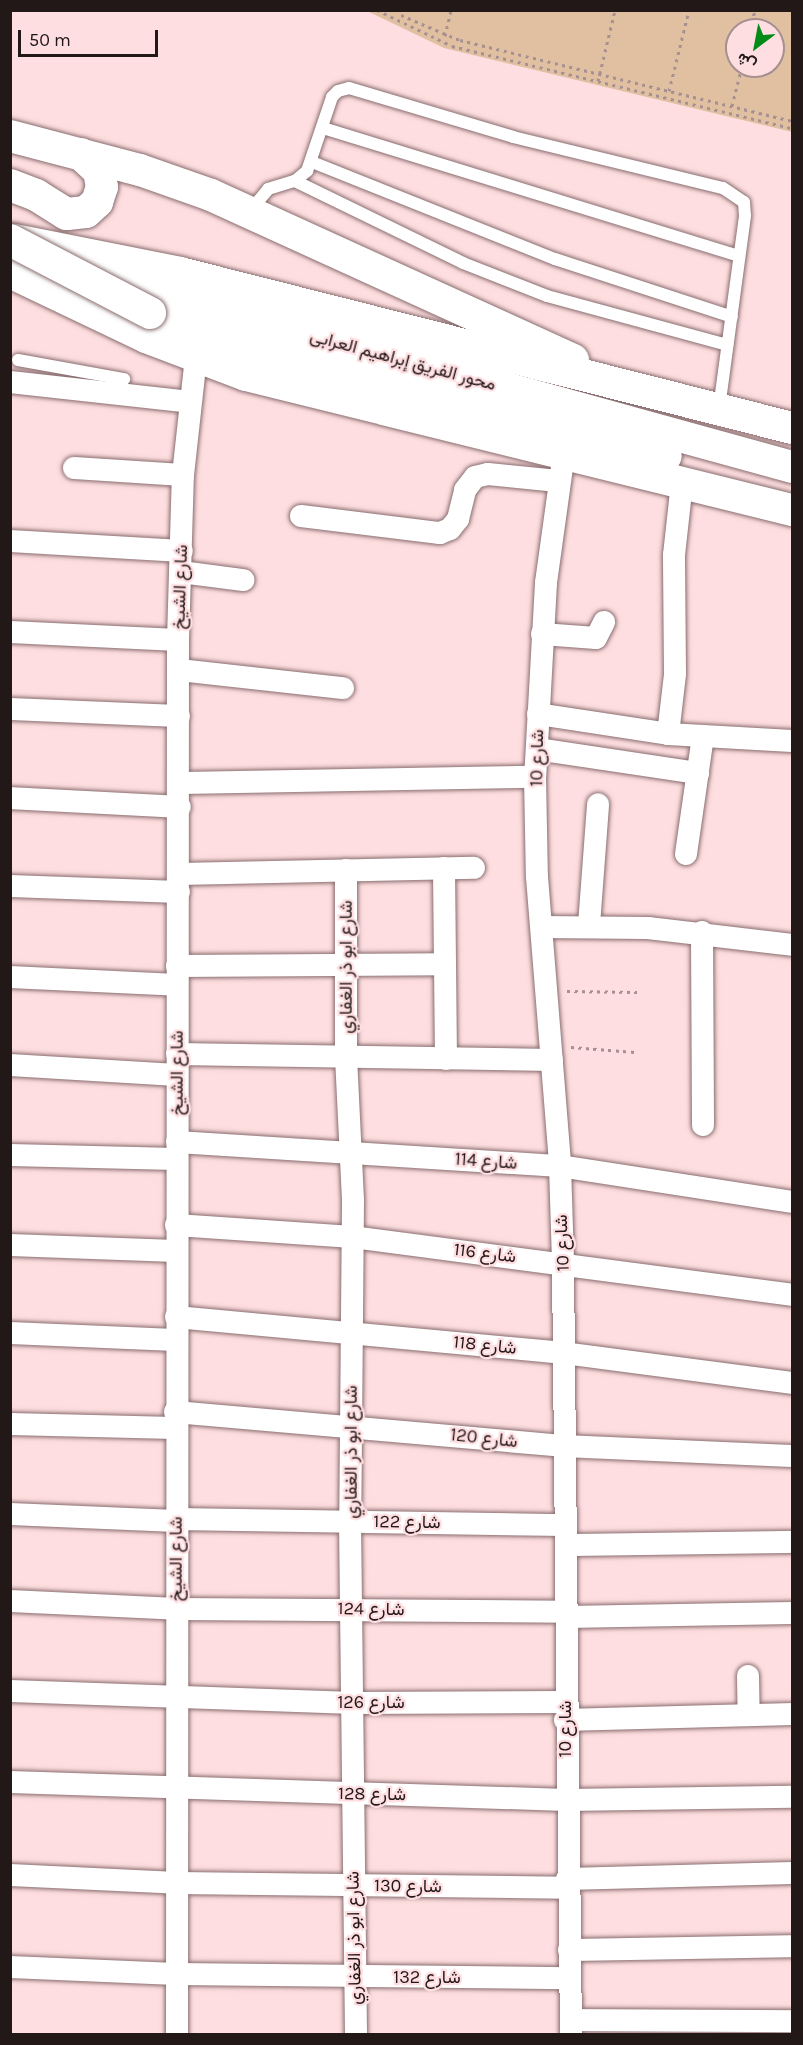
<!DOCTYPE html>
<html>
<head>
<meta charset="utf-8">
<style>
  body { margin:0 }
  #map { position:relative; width:803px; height:2045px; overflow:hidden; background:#fedee0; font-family:Karla,Vazirmatn,sans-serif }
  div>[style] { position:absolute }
  .green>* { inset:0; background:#e0c0a1 }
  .path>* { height:3px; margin-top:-1.5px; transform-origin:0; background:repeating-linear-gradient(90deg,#a79091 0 3px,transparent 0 7.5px) }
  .roads { filter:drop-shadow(0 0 2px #896d6f) drop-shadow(0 0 2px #896d6f) }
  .service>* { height:12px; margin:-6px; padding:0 6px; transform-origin:6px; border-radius:6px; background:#fff }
  .minor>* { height:22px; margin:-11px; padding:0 11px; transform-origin:11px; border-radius:11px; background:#fff }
  .secondary>* { height:32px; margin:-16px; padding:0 16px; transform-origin:16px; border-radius:16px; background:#fff }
  .bridges { filter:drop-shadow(0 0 2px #896d6f) drop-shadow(0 0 2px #896d6f) }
  .secondary-bridge>* { height:32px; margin:-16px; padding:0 16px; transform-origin:16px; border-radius:16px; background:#fff }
  span { translate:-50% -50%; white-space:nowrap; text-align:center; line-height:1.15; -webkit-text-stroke:4.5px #fedee0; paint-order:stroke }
  .street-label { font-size:18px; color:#231818 }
  .frame { position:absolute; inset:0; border:12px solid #231818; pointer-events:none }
  .north { position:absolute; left:725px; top:18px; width:60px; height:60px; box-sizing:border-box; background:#fedee0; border:2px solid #a68f90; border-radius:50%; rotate:212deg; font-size:16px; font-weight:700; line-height:24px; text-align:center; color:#231818 }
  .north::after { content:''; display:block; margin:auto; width:21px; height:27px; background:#048b17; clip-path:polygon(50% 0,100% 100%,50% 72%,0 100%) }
  .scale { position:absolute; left:18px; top:30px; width:140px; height:27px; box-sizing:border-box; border:3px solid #231818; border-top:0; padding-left:8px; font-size:18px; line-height:21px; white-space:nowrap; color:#231818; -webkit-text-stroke:4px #fedee0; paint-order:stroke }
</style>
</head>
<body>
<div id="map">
  <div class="green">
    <i style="clip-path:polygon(evenodd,367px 11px,792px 11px,792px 132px,444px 48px,367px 11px,737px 30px,773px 30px,773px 66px,737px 66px,737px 30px)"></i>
  </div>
  <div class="path">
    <i style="left:377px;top:10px;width:83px;rotate:25.6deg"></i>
    <i style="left:452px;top:46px;width:350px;rotate:13.6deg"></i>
    <i style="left:401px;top:15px;width:64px;rotate:23deg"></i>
    <i style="left:460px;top:40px;width:342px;rotate:13.7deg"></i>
    <i style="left:750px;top:30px;width:21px;rotate:-76deg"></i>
    <i style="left:445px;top:36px;width:27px;rotate:-77deg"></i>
    <i style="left:598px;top:81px;width:73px;rotate:-76.5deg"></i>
    <i style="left:669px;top:91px;width:83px;rotate:-76.1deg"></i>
    <i style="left:732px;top:106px;width:41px;rotate:-76deg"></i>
    <i style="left:567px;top:991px;width:70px;rotate:0.8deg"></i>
    <i style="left:571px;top:1047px;width:64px;rotate:4.5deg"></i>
  </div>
  <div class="roads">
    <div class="service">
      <i style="left:323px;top:128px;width:434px;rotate:17.1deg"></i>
      <i style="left:312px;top:162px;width:262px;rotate:21.8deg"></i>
      <i style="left:555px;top:259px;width:186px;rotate:18.1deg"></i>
      <i style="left:295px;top:181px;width:187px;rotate:26deg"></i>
      <i style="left:463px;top:263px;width:90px;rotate:21.4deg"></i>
      <i style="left:547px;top:296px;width:187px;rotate:15.2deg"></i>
      <i style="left:249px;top:212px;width:30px;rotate:-50deg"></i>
      <i style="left:268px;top:189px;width:28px;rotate:-17deg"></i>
      <i style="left:295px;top:181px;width:16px;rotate:-40deg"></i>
      <i style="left:307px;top:171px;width:78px;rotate:-71.3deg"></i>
      <i style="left:332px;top:97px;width:8px;rotate:-45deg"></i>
      <i style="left:338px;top:91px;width:11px;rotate:-15deg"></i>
      <i style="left:349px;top:88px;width:171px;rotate:16.6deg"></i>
      <i style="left:513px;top:137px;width:216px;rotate:13.7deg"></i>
      <i style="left:723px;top:188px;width:25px;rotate:34deg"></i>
      <i style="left:744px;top:202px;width:14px;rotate:86deg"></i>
      <i style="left:745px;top:216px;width:195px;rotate:97.7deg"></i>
      <i style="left:18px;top:360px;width:108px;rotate:10.2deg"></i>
    </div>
    <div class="minor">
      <i style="left:10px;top:382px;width:181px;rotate:6.3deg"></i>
      <i style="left:564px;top:453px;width:131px;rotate:97.9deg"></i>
      <i style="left:546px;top:583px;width:194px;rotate:93.2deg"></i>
      <i style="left:535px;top:777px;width:100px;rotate:88.9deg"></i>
      <i style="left:537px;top:877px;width:290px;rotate:85.4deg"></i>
      <i style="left:560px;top:1166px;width:97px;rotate:88.2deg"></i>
      <i style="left:563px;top:1263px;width:771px;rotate:89.41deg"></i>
      <i style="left:74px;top:468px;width:109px;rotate:3.7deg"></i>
      <i style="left:301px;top:516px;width:140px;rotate:7deg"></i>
      <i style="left:440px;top:533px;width:11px;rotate:-22deg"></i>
      <i style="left:450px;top:529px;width:13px;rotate:-51deg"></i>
      <i style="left:458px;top:519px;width:30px;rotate:-76deg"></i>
      <i style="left:465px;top:490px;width:16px;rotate:-52deg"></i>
      <i style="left:475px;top:477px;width:13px;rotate:-13deg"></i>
      <i style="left:488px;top:474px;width:70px;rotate:5.7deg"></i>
      <i style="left:10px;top:541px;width:172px;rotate:3.3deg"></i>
      <i style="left:181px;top:572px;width:63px;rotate:7.4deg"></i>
      <i style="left:10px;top:632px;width:168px;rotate:2.7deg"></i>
      <i style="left:542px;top:634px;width:54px;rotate:4.2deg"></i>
      <i style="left:596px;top:638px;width:18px;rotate:-63deg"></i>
      <i style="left:179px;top:670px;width:165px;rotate:6.3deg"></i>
      <i style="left:10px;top:709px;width:169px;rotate:2.4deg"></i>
      <i style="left:538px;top:714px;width:132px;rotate:8.7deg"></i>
      <i style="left:668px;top:734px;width:124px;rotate:3.2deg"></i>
      <i style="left:668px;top:734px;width:60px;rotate:-83.3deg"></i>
      <i style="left:675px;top:674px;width:119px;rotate:-90.5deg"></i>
      <i style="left:674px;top:555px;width:73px;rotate:-83.7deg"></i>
      <i style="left:537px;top:749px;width:163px;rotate:8.5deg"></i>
      <i style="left:180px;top:783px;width:355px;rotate:-1deg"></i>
      <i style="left:10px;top:798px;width:170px;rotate:3deg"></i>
      <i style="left:686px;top:854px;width:119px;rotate:-81.8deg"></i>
      <i style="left:444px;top:868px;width:191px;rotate:89.4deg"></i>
      <i style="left:346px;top:870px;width:187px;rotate:90deg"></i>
      <i style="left:346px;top:1057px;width:144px;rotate:87.2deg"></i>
      <i style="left:353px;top:1201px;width:320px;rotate:90.5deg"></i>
      <i style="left:350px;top:1521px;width:513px;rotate:89.33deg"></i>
      <i style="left:179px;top:874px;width:295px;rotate:-1.2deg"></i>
      <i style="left:10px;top:886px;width:169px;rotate:2deg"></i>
      <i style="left:589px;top:925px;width:121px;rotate:-85.7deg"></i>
      <i style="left:542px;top:927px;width:106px;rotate:0.5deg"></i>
      <i style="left:648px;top:928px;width:145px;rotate:6.7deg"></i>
      <i style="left:702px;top:932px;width:193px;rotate:89.7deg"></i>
      <i style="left:177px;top:966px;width:268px;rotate:-0.4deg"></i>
      <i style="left:10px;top:977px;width:167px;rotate:2.7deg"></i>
      <i style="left:177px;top:1054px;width:375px;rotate:0.9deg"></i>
      <i style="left:10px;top:1065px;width:167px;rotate:3.4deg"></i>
      <i style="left:177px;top:1142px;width:384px;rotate:3.6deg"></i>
      <i style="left:560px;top:1166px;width:235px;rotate:8.8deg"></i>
      <i style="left:10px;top:1155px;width:166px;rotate:1.4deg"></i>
      <i style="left:176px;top:1225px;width:177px;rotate:3.9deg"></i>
      <i style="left:353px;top:1237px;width:443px;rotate:7.5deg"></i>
      <i style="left:10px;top:1245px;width:166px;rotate:2.1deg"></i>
      <i style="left:176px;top:1317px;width:390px;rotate:5.3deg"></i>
      <i style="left:564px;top:1353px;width:230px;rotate:7.5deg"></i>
      <i style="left:10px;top:1333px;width:165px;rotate:2.4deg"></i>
      <i style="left:175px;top:1412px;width:389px;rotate:5deg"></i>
      <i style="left:563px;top:1446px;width:229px;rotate:2.5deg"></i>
      <i style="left:10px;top:1424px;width:165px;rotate:1.4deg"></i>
      <i style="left:10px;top:1514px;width:166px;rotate:2.4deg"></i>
      <i style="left:176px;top:1519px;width:390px;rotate:0.9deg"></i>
      <i style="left:566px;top:1545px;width:226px;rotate:-0.8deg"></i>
      <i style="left:10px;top:1601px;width:167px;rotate:2.7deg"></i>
      <i style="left:177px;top:1609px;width:389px;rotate:0.4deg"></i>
      <i style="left:566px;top:1617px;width:226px;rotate:-1deg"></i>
      <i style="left:748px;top:1676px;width:39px;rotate:89deg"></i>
      <i style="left:10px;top:1691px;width:344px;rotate:2deg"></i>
      <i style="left:354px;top:1703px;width:211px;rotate:-0.3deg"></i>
      <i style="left:565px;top:1720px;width:227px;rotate:-1.5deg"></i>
      <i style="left:10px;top:1782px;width:556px;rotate:1.85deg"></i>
      <i style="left:566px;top:1800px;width:226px;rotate:-0.8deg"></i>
      <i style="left:10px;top:1875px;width:167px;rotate:2.7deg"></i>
      <i style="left:177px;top:1883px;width:391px;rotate:0.7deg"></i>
      <i style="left:567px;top:1879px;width:225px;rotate:-1.5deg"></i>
      <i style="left:569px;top:1950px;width:223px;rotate:-1deg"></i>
      <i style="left:10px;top:1967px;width:166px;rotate:2.4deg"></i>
      <i style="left:176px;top:1974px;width:394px;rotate:0.6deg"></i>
      <i style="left:571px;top:2020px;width:221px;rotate:0.3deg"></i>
      <i style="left:177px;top:2034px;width:1394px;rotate:-89.96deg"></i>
      <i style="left:178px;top:640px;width:165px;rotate:-88.3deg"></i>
      <i style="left:183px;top:475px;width:118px;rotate:-83.7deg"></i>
    </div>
    <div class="secondary">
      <i style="left:10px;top:136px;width:134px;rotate:14.7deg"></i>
      <i style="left:140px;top:170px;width:75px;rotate:19.4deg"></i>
      <i style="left:211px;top:195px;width:398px;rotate:24.5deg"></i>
      <i style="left:10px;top:185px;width:28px;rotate:21deg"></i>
      <i style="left:36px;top:195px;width:36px;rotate:32deg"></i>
      <i style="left:67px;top:214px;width:19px;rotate:-6deg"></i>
      <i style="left:86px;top:212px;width:15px;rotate:-42deg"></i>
      <i style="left:97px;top:202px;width:16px;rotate:-72deg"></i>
      <i style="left:102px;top:187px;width:16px;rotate:-101deg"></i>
      <i style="left:99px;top:171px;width:25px;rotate:-137deg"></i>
      <i style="left:15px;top:240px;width:168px;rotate:11.3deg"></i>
      <i style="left:180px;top:273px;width:631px;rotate:14.21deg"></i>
      <i style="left:10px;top:272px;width:151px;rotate:25.5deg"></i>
      <i style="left:146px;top:337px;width:107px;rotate:20.8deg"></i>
      <i style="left:246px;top:375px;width:562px;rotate:13.89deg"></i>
      <i style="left:89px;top:278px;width:55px;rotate:10.5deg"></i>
      <i style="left:143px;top:288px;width:673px;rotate:15.42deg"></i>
      <i style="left:150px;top:313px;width:66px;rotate:21.2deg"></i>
      <i style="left:212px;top:337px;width:469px;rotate:14.7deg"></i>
    </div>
  </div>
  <div class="bridges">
    <div class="secondary-bridge">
      <i style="left:10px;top:240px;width:158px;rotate:27.5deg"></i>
    </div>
  </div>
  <div class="street-label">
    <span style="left:403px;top:360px;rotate:15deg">محور الفريق إبراهيم العرابى</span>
    <span style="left:180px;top:587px;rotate:-88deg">شارع الشيخ</span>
    <span style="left:537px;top:758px;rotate:-89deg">شارع 10</span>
    <span style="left:346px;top:967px;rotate:-90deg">شارع ابو ذر الغفاري</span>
    <span style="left:177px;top:1073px;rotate:-90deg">شارع الشيخ</span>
    <span style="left:486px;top:1161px;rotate:4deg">شارع 114</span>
    <span style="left:562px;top:1243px;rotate:-92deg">شارع 10</span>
    <span style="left:485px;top:1253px;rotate:7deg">شارع 116</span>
    <span style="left:485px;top:1345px;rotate:6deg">شارع 118</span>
    <span style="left:484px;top:1438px;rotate:6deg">شارع 120</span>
    <span style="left:351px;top:1452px;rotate:-90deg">شارع ابو ذر الغفاري</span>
    <span style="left:407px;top:1522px;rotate:1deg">شارع 122</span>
    <span style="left:176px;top:1559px;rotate:-90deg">شارع الشيخ</span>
    <span style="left:371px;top:1609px;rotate:1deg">شارع 124</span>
    <span style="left:371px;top:1702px">شارع 126</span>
    <span style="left:565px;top:1729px;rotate:-90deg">شارع 10</span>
    <span style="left:372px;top:1794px;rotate:1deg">شارع 128</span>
    <span style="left:408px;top:1886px;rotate:1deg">شارع 130</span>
    <span style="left:354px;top:1938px;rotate:-91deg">شارع ابو ذر الغفاري</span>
    <span style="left:427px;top:1977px">شارع 132</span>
  </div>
  <div class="frame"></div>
  <div class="north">ش</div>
  <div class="scale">50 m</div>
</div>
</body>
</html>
